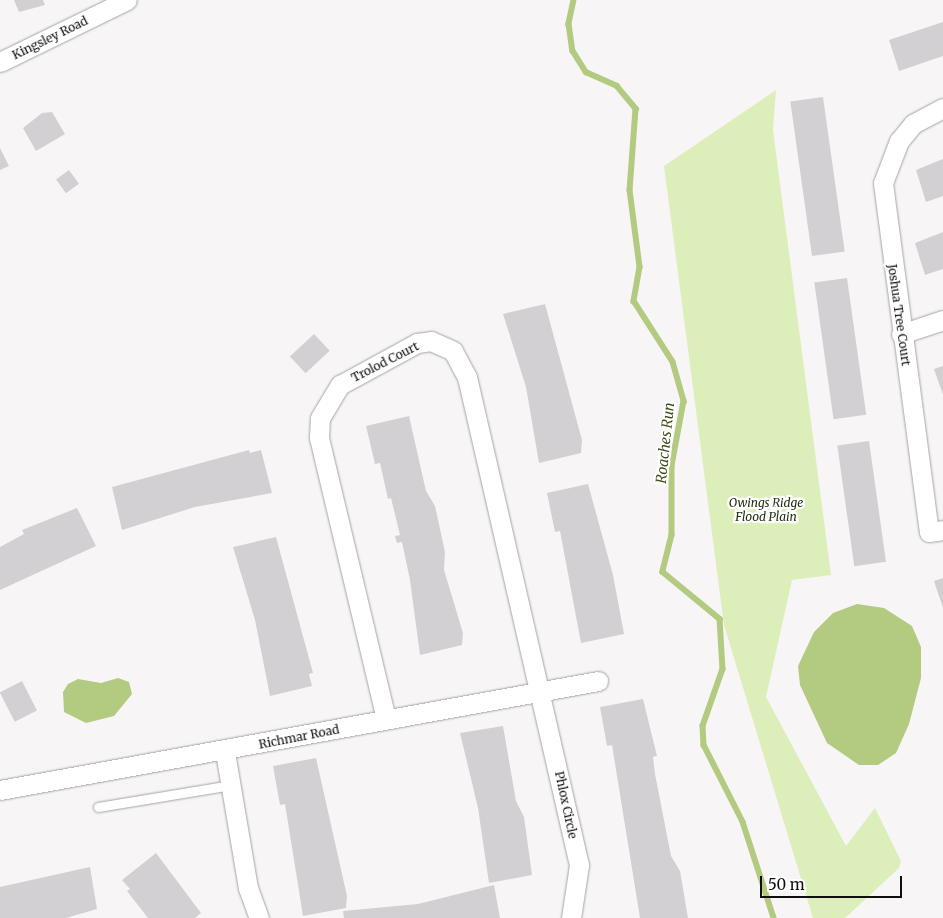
<!DOCTYPE html>
<html>
<head>
<meta charset="utf-8">
<style>
  body { margin:0 }
  #map { position:relative; width:943px; height:918px; overflow:hidden; background:#f8f5f7; font-family:Merriweather,serif }
  div>[style] { position:absolute }
  .green>* { inset:0; background:#dceeb9 }
  .water>* { inset:0; background:#b3ca81 }
  .stream>* { height:5.5px; margin:-2.75px; padding:0 2.75px; transform-origin:2.75px; border-radius:2.75px; background:#b3ca81 }
  .building>* { inset:0; background:#d3d0d3; transform-origin:0 0 }
  .roads { filter:drop-shadow(0 0 1px #a5a3a5) drop-shadow(0 0 1px #a5a3a5) }
  .service>* { height:9px; margin:-4.5px; padding:0 4.5px; transform-origin:4.5px; border-radius:4.5px; background:#fff }
  .minor>* { height:19px; margin:-9.5px; padding:0 9.5px; transform-origin:9.5px; border-radius:9.5px; background:#fff }
  span { translate:-50% -50%; white-space:nowrap; text-align:center; line-height:1.15; -webkit-text-stroke:4.5px #fff; paint-order:stroke }
  .street-label { font-size:12px; color:#100f10 }
  .park-label { font-size:12px; color:#262f10; font-style:italic }
  .water-label { font-size:14px; color:#3e4c18; font-style:italic }
  .scale { position:absolute; left:760px; top:876px; width:142px; height:22px; box-sizing:border-box; border:2px solid #100f10; border-top:0; padding-left:6px; font-size:15px; line-height:18px; white-space:nowrap; color:#100f10; -webkit-text-stroke:4px #fff; paint-order:stroke }
</style>
</head>
<body>
<div id="map">
  <div class="green">
    <i style="clip-path:polygon(776px 90px,773px 130px,831px 575px,792px 580px,766px 697px,846px 846px,875px 808px,901px 861px,899px 868px,845px 918px,813px 918px,724px 625px,664px 166px)"></i>
  </div>
  <div class="water">
    <i style="clip-path:polygon(857px 604px,884px 608px,912px 626px,921px 647px,921px 678px,909px 724px,896px 753px,878px 765px,859px 765px,827px 743px,800px 685px,798px 666px,814px 632px,833px 613px)"></i>
    <i style="clip-path:polygon(118px 678px,129px 682px,132px 694px,114px 716px,86px 723px,64px 712px,63px 692px,68px 684px,78px 679px,101px 683px)"></i>
  </div>
  <div class="stream">
    <i style="left:574px;top:0;width:25px;rotate:102deg"></i>
    <i style="left:569px;top:24px;width:27px;rotate:82deg"></i>
    <i style="left:573px;top:51px;width:25px;rotate:58deg"></i>
    <i style="left:586px;top:72px;width:34px;rotate:24deg"></i>
    <i style="left:617px;top:86px;width:30px;rotate:50deg"></i>
    <i style="left:636px;top:109px;width:81px;rotate:94.2deg"></i>
    <i style="left:630px;top:190px;width:78px;rotate:82.6deg"></i>
    <i style="left:640px;top:267px;width:35px;rotate:100deg"></i>
    <i style="left:634px;top:301px;width:72px;rotate:57.4deg"></i>
    <i style="left:673px;top:362px;width:41px;rotate:74.2deg"></i>
    <i style="left:684px;top:401px;width:66px;rotate:100.5deg"></i>
    <i style="left:672px;top:466px;width:69px;rotate:90deg"></i>
    <i style="left:672px;top:535px;width:38px;rotate:104deg"></i>
    <i style="left:663px;top:572px;width:74px;rotate:39.5deg"></i>
    <i style="left:720px;top:619px;width:50px;rotate:86.6deg"></i>
    <i style="left:723px;top:669px;width:60px;rotate:109.3deg"></i>
    <i style="left:703px;top:726px;width:19px;rotate:87deg"></i>
    <i style="left:704px;top:745px;width:86px;rotate:63.1deg"></i>
    <i style="left:743px;top:822px;width:101px;rotate:72.1deg"></i>
  </div>
  <div class="building">
    <i style="clip-path:polygon(14px 0,43px 0,45px 5px,19px 12px)"></i>
    <i style="clip-path:polygon(943px 22px,943px 56px,899px 71px,889px 40px)"></i>
    <i style="left:823px;top:97px;width:156px;height:33px;rotate:82deg"></i>
    <i style="clip-path:polygon(52px 112px,65px 134px,36px 151px,23px 128px,42px 113px)"></i>
    <i style="clip-path:polygon(0 148px,9px 166px,0 170px)"></i>
    <i style="clip-path:polygon(943px 159px,943px 196px,926px 202px,916px 170px)"></i>
    <i style="left:69px;top:170px;width:17px;height:16px;rotate:54deg"></i>
    <i style="clip-path:polygon(943px 232px,943px 269px,925px 275px,915px 243px)"></i>
    <i style="left:847px;top:278px;width:138px;height:33px;rotate:82deg"></i>
    <i style="clip-path:polygon(545px 304px,582px 440px,581px 453px,539px 463px,526px 387px,503px 314px)"></i>
    <i style="left:314px;top:334px;width:23px;height:33px;rotate:47deg"></i>
    <i style="clip-path:polygon(943px 366px,943px 395px,934px 369px)"></i>
    <i style="clip-path:polygon(409px 416px,426px 491px,435px 506px,445px 552px,444px 570px,463px 633px,462px 645px,420px 655px,410px 580px,402px 542px,397px 543px,395px 536px,400px 535px,391px 498px,388px 499px,380px 463px,375px 464px,366px 426px)"></i>
    <i style="left:869px;top:441px;width:122px;height:32px;rotate:82deg"></i>
    <i style="clip-path:polygon(249px 450px,250px 453px,261px 450px,272px 493px,195px 507px,122px 530px,112px 487px)"></i>
    <i style="clip-path:polygon(588px 484px,613px 575px,624px 634px,581px 643px,560px 531px,555px 532px,547px 493px)"></i>
    <i style="clip-path:polygon(77px 508px,96px 546px,0 590px,0 547px,24px 534px,22px 530px)"></i>
    <i style="clip-path:polygon(276px 537px,313px 673px,309px 674px,312px 686px,270px 696px,255px 620px,233px 547px)"></i>
    <i style="clip-path:polygon(943px 578px,943px 608px,934px 581px)"></i>
    <i style="left:22px;top:681px;width:33px;height:25px;rotate:63deg"></i>
    <i style="clip-path:polygon(643px 699px,657px 756px,653px 757px,655px 774px,671px 856px,680px 871px,688px 918px,640px 918px,612px 745px,607px 746px,600px 707px)"></i>
    <i style="clip-path:polygon(503px 726px,516px 801px,524px 817px,532px 875px,489px 883px,478px 808px,460px 733px)"></i>
    <i style="clip-path:polygon(316px 758px,347px 896px,346px 908px,303px 916px,285px 804px,280px 805px,273px 766px)"></i>
    <i style="clip-path:polygon(156px 853px,201px 913px,195px 918px,148px 918px,127px 891px,130px 889px,122px 880px)"></i>
    <i style="clip-path:polygon(90px 867px,97px 909px,66px 918px,0 918px,0 887px)"></i>
    <i style="clip-path:polygon(494px 885px,500px 918px,344px 918px,343px 911px,418px 904px)"></i>
  </div>
  <div class="roads">
    <div class="service">
      <i style="left:98px;top:807px;width:135px;rotate:-9.4deg"></i>
    </div>
    <div class="minor">
      <i style="left:0;top:62px;width:141px;rotate:-26deg"></i>
      <i style="left:943px;top:108px;width:34px;rotate:152deg"></i>
      <i style="left:913px;top:124px;width:22px;rotate:129deg"></i>
      <i style="left:899px;top:141px;width:45px;rotate:110.9deg"></i>
      <i style="left:883px;top:183px;width:352px;rotate:82.5deg"></i>
      <i style="left:929px;top:532px;width:14px;rotate:-8deg"></i>
      <i style="left:901px;top:334px;width:44px;rotate:-18.4deg"></i>
      <i style="left:386px;top:719px;width:290px;rotate:-103.4deg"></i>
      <i style="left:319px;top:437px;width:19px;rotate:-87deg"></i>
      <i style="left:320px;top:418px;width:39px;rotate:-59deg"></i>
      <i style="left:340px;top:385px;width:88px;rotate:-28.6deg"></i>
      <i style="left:417px;top:343px;width:14px;rotate:-8deg"></i>
      <i style="left:431px;top:341px;width:24px;rotate:24deg"></i>
      <i style="left:453px;top:351px;width:30px;rotate:62deg"></i>
      <i style="left:467px;top:377px;width:501px;rotate:77.07deg"></i>
      <i style="left:579px;top:865px;width:54px;rotate:98.6deg"></i>
      <i style="left:225px;top:752px;width:138px;rotate:80.4deg"></i>
      <i style="left:248px;top:888px;width:32px;rotate:70deg"></i>
      <i style="left:0;top:790px;width:608px;rotate:-10.33deg"></i>
    </div>
  </div>
  <div class="street-label">
    <span style="left:50px;top:38px;rotate:-26deg">Kingsley Road</span>
    <span style="left:899px;top:315px;rotate:82deg">Joshua Tree Court</span>
    <span style="left:385px;top:362px;rotate:-27deg">Trolod Court</span>
    <span style="left:299px;top:737px;rotate:-11deg">Richmar Road</span>
    <span style="left:566px;top:805px;rotate:78deg">Phlox Circle</span>
  </div>
  <div class="park-label">
    <span style="left:766px;top:510px">Owings Ridge<br>Flood Plain</span>
  </div>
  <div class="water-label">
    <span style="left:665px;top:443px;rotate:-84deg">Roaches Run</span>
  </div>
  <div class="scale">50 m</div>
</div>
</body>
</html>
